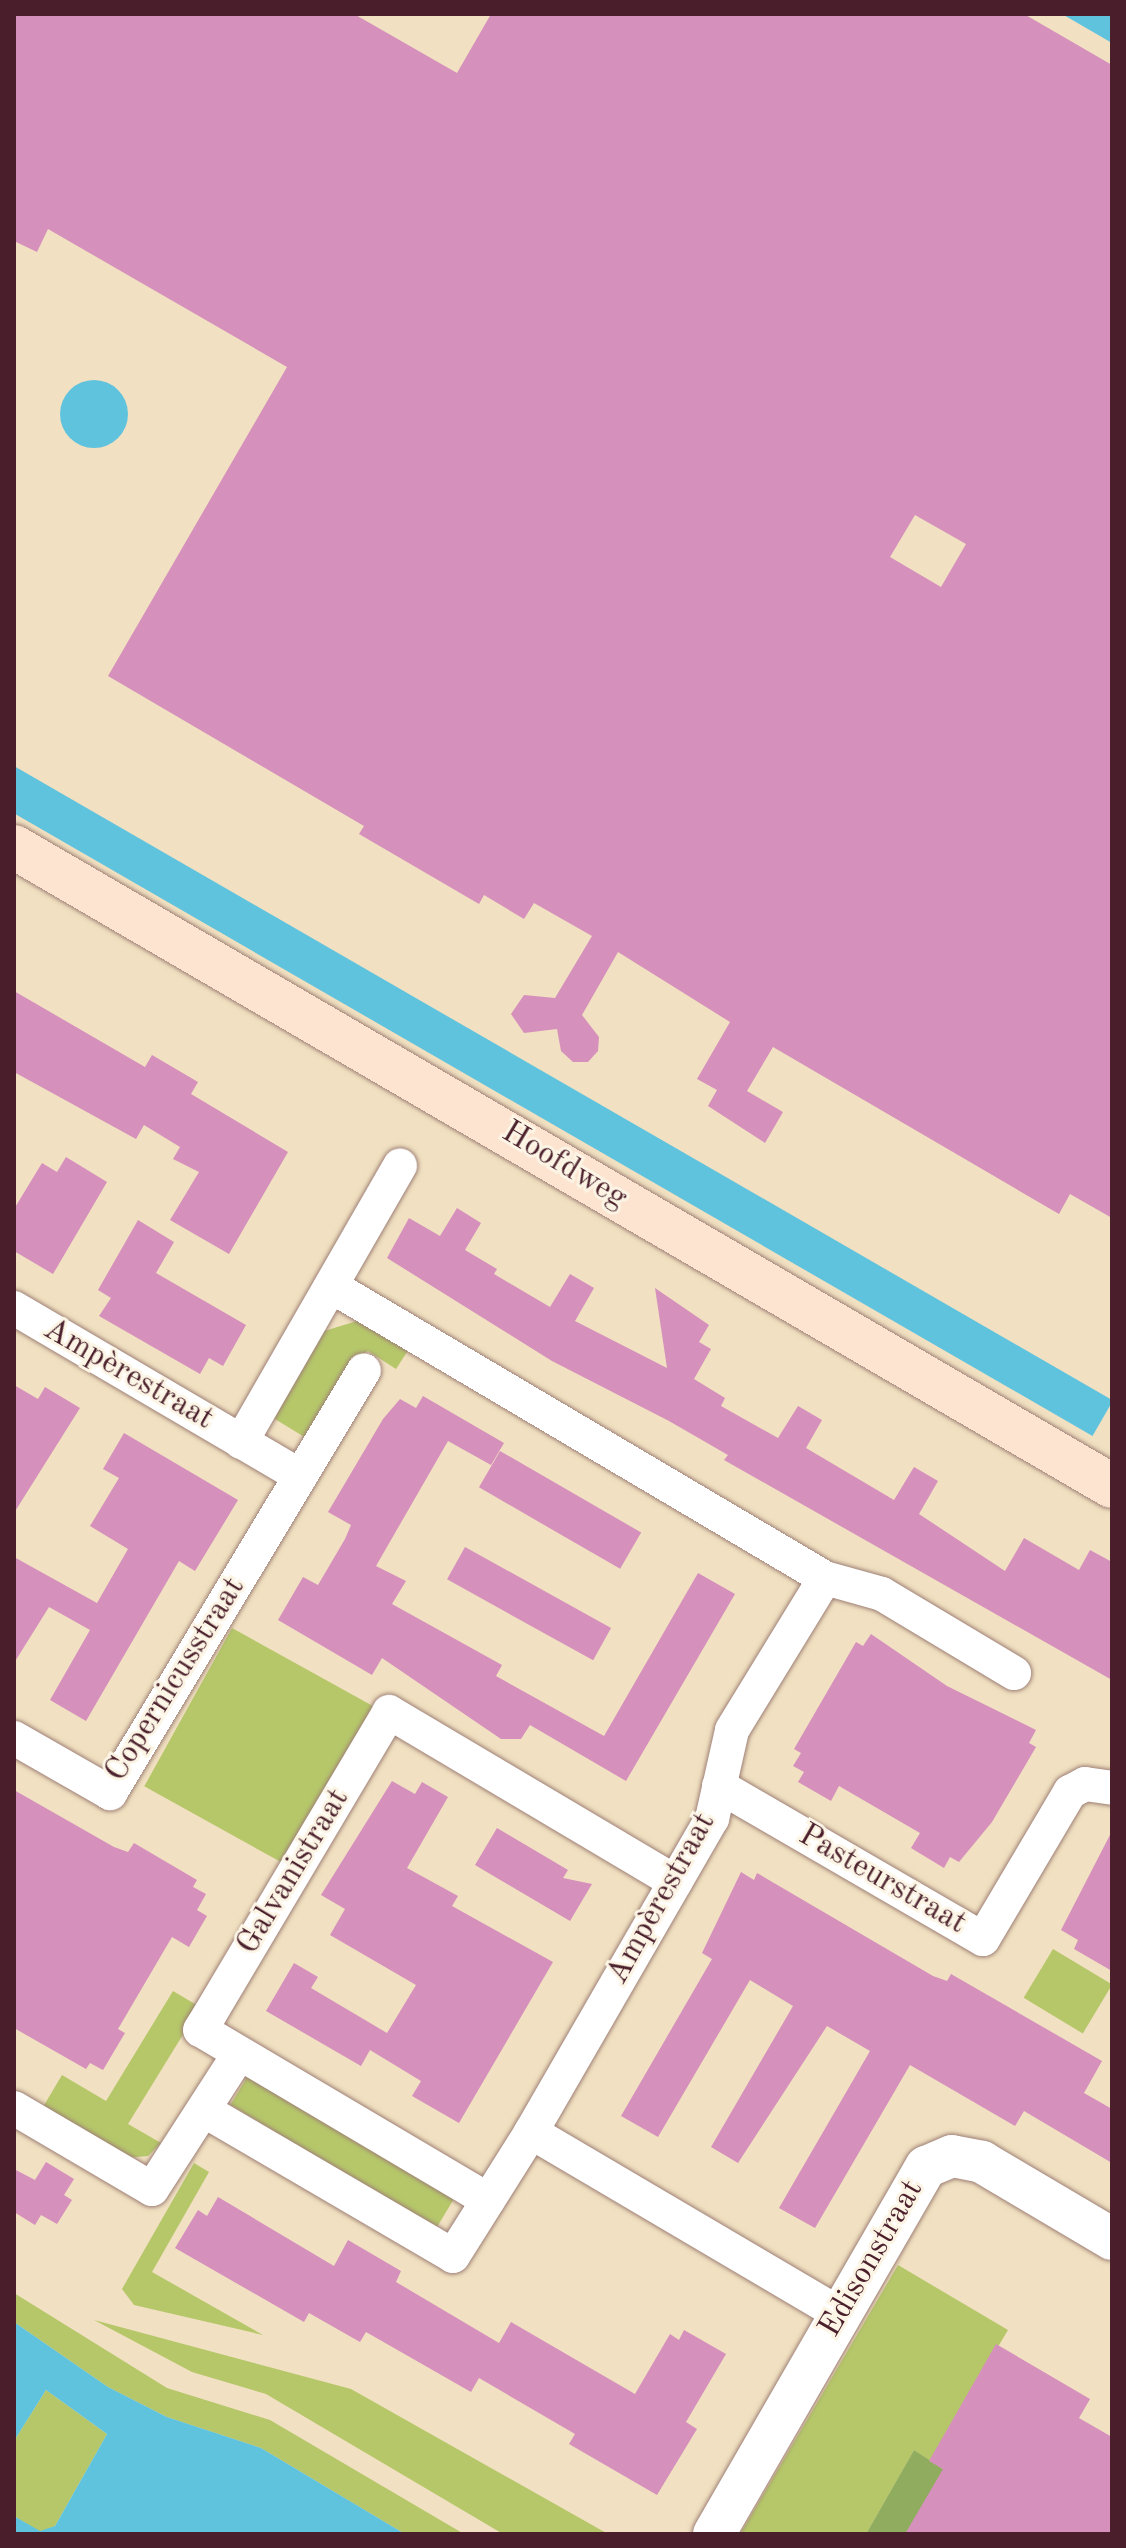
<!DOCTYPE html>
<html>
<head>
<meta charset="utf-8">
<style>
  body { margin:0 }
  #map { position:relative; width:1126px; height:2548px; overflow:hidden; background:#f1e0c1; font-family:"Old Standard TT",serif }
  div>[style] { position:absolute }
  .green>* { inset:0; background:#b6c76a; transform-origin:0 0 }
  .forest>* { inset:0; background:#90ac5e }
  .water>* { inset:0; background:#60c3de; transform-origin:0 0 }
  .round { border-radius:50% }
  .building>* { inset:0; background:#d590bc; transform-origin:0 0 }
  .roads { filter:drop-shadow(0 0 2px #9e8076) drop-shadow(0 0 2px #9e8076) }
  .minor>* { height:34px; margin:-17px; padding:0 17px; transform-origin:17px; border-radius:17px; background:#fff }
  .tertiary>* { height:42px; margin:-21px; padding:0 21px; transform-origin:21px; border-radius:21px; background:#fff }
  .secondary>* { height:44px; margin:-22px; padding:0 22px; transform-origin:22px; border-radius:22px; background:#fde4d1 }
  span { translate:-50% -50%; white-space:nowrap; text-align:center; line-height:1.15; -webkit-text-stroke:6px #fcf5e5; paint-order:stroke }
  .street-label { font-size:32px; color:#4a1f2b }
  .frame { position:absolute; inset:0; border:16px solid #4a1f2b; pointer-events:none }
</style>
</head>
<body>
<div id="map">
  <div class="green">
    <i style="clip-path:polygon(357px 1321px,409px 1349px,396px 1369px,368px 1351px,351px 1361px,306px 1438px,270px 1416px,321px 1332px)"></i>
    <i style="left:232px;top:1628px;width:161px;height:181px;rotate:29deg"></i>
    <i style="left:1053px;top:1949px;width:69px;height:57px;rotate:31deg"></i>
    <i style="clip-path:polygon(173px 1991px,200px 2007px,128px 2124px,161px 2143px,148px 2156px,125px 2158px,43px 2107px,62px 2075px,106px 2101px)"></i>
    <i style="left:249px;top:2074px;width:240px;height:36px;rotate:31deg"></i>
    <i style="clip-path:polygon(194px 2163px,209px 2172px,152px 2272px,263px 2335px,134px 2305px,122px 2289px)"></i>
    <i style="clip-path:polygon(898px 2265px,1008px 2330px,930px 2461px,914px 2450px,866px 2534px,740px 2534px)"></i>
    <i style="clip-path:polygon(14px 2293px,167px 2388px,270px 2420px,464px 2534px,405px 2534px,261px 2448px,167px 2417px,108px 2387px,14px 2322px)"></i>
    <i style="clip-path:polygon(94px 2320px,351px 2389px,608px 2534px,503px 2534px,266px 2394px,192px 2372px)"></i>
    <i style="clip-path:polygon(46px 2390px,107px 2434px,55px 2526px,40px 2532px,14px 2516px,14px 2441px)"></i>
  </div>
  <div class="forest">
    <i style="clip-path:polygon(914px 2450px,946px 2471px,908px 2534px,866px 2534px)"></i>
  </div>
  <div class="water">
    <i style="clip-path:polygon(1062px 14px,1112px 14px,1112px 43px)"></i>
    <i class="round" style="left:60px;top:380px;width:68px;height:68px"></i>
    <i style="left:14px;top:766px;width:1269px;height:41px;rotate:30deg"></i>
    <i style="clip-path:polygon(14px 2322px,108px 2387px,167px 2417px,261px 2448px,405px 2534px,14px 2534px,14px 2516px,40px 2531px,55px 2526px,107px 2434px,46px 2390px,14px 2441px)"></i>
  </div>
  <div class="building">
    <i style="clip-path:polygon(evenodd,14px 14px,354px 14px,457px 73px,491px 14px,1024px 14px,1112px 65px,1112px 1218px,1070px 1194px,1059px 1214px,773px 1047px,747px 1091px,783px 1112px,765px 1143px,708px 1106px,717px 1090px,697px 1079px,730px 1022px,618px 952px,582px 1015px,599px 1037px,598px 1051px,588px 1062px,573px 1062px,561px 1051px,557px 1029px,524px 1033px,511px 1014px,524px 995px,555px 998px,592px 936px,534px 903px,524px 919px,484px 895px,479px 904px,359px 834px,364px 826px,108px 676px,287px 367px,48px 229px,37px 252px,14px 241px,14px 14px,915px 515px,966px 544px,941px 587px,890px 557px,915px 515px)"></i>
    <i style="clip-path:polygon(14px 991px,145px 1067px,152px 1055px,198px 1082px,191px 1094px,288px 1152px,229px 1254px,170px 1220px,199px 1172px,173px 1159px,180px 1147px,144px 1125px,136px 1139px,14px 1072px)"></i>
    <i style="clip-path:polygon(66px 1157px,107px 1182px,53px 1274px,14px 1251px,14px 1209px,42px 1163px,57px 1172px)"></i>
    <i style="clip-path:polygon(457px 1208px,481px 1223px,465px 1250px,497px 1269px,494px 1274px,550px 1307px,570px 1274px,594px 1288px,575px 1321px,667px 1368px,655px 1288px,709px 1325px,699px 1342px,711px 1349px,694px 1379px,725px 1398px,721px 1406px,778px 1438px,798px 1406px,822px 1420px,806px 1448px,894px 1500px,914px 1467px,938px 1481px,919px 1514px,1005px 1571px,1024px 1538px,1079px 1570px,1090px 1550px,1112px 1562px,1112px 1680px,724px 1460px,728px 1455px,669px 1421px,552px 1361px,387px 1258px,409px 1218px,440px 1236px)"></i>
    <i style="clip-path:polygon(138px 1220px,174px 1242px,156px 1273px,246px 1325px,223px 1366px,209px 1358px,200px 1374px,99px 1316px,111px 1298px,98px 1290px)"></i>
    <i style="clip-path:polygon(14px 1385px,38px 1399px,45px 1387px,80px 1408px,14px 1513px)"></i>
    <i style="clip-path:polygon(423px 1396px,504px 1443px,491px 1465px,448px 1441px,376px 1566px,406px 1581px,392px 1604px,502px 1665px,496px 1676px,604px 1736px,698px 1573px,735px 1594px,626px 1781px,530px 1725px,521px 1739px,501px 1739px,382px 1658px,372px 1675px,278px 1620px,303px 1577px,318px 1585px,345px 1539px,351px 1525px,328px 1512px,383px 1419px,400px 1399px,416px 1408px)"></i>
    <i style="clip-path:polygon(124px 1433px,238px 1500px,195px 1571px,179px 1561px,86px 1721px,50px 1700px,90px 1630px,49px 1607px,14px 1663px,14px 1557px,97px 1603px,128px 1549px,90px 1526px,119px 1478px,103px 1469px)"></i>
    <i style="left:500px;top:1451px;width:163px;height:42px;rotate:30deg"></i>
    <i style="left:465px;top:1547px;width:167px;height:37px;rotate:29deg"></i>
    <i style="clip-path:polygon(871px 1634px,947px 1686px,1036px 1730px,1029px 1743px,1036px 1747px,992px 1822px,959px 1862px,950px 1857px,944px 1868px,911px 1848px,920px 1833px,839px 1786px,831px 1801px,798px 1782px,804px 1772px,793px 1766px,801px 1753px,794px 1749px,856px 1642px,863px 1646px)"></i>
    <i style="clip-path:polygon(392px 1781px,415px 1794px,422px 1782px,448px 1797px,407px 1868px,458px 1896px,452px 1906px,553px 1962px,459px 2123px,412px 2096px,421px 2081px,370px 2050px,361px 2066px,266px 2011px,294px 1963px,318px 1977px,311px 1988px,387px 2033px,416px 1985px,330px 1935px,345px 1909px,321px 1895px)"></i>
    <i style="clip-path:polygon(14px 1790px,114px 1847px,128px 1852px,134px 1843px,197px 1880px,193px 1887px,206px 1894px,197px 1910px,207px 1916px,189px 1947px,172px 1937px,118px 2029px,125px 2033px,103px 2070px,90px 2063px,86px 2069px,14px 2028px)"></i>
    <i style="clip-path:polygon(497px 1828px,568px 1870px,563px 1878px,592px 1884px,570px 1921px,475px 1865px)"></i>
    <i style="clip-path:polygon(1112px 1831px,1112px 1971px,1074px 1949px,1078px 1940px,1061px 1930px)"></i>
    <i style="clip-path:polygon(741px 1872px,754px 1880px,757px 1873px,933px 1976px,947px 1981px,951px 1974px,1102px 2061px,1084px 2093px,1112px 2109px,1112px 2163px,1024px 2111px,1015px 2126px,910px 2065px,815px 2228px,779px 2208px,870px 2051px,827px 2026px,738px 2163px,711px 2147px,793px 2006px,750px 1980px,658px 2137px,621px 2116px,712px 1959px,702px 1953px)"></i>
    <i style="clip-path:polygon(46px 2162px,74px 2179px,64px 2195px,72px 2200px,57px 2224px,41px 2215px,35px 2225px,14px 2212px,14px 2169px,35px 2180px)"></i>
    <i style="clip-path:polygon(218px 2197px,334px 2266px,348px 2240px,401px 2271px,396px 2282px,499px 2343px,511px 2322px,635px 2394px,670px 2334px,679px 2340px,684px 2330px,726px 2354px,686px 2422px,697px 2429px,657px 2495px,569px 2444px,575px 2434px,479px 2378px,471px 2392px,366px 2332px,360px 2342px,309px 2313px,304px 2322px,175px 2248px,198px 2210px,207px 2216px)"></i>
    <i style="clip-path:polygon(996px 2344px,1090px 2399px,1079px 2418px,1112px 2437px,1112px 2534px,905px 2534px,943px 2469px,929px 2461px)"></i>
  </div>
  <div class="roads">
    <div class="minor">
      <i style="left:331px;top:1286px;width:574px;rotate:30.59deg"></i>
      <i style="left:825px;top:1578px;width:59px;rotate:15.7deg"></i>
      <i style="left:882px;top:1594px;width:154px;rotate:30.9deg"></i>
      <i style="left:14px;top:1308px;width:332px;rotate:30.4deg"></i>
      <i style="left:241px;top:1442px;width:319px;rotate:-60.1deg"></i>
      <i style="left:14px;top:1738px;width:111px;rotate:29.8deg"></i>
      <i style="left:110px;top:1793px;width:493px;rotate:-59deg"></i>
      <i style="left:719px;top:1786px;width:305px;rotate:30.1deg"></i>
      <i style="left:983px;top:1939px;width:171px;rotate:-59.4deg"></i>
      <i style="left:1070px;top:1792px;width:17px;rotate:-28deg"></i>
      <i style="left:1085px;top:1784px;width:27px;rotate:8deg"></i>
      <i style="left:14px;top:2108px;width:160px;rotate:30.4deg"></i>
      <i style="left:152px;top:2189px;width:161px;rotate:-57.2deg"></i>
      <i style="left:207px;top:2112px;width:285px;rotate:30.3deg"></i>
      <i style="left:453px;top:2256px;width:146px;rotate:-57.8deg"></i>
      <i style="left:531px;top:2132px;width:359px;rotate:30.5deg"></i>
      <i style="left:531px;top:2132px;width:362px;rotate:-60deg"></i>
      <i style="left:712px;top:1819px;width:91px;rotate:-77.3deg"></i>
      <i style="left:732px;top:1730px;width:178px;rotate:-58.5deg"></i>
      <i style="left:488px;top:2200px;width:334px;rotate:-149.4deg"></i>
      <i style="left:200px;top:2030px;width:19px;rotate:-58deg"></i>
      <i style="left:210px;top:2014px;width:351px;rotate:-59.3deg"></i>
      <i style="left:389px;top:1712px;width:333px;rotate:30.7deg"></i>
    </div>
    <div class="tertiary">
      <i style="left:714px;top:2534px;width:424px;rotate:-60deg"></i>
      <i style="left:926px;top:2167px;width:28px;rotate:-23deg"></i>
      <i style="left:952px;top:2156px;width:31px;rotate:11deg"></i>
      <i style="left:982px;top:2162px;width:151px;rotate:30.6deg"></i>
    </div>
    <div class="secondary">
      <i style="left:14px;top:847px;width:1270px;rotate:30.2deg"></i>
    </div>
  </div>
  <div class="street-label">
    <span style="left:564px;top:1166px;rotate:31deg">Hoofdweg</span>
    <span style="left:128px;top:1375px;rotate:30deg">Ampèrestraat</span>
    <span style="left:176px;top:1680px;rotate:-58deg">Copernicusstraat</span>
    <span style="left:294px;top:1872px;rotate:-59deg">Galvanistraat</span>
    <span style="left:882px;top:1880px;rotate:30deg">Pasteurstraat</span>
    <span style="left:662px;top:1899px;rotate:-61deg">Ampèrestraat</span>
    <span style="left:872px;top:2259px;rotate:-60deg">Edisonstraat</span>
  </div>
  <div class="frame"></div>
</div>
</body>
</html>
